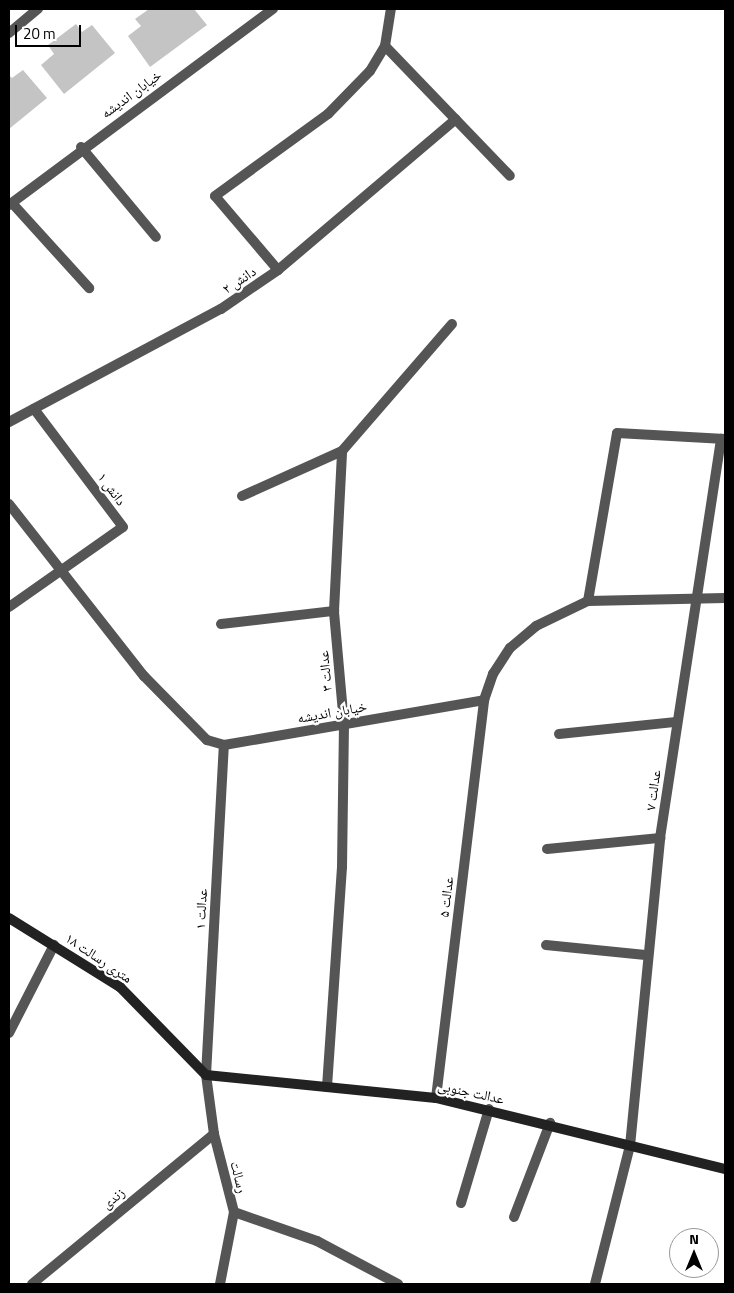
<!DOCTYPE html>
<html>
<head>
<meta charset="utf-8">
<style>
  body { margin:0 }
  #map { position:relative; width:734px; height:1293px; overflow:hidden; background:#fff; font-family:"Titillium Web","Noto Naskh Arabic",sans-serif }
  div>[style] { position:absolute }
  .building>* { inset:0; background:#c4c4c4 }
  .street>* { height:10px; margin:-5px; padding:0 5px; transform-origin:5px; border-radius:5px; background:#555 }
  .secondary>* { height:10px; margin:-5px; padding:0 5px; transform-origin:5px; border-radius:5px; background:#222 }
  span { translate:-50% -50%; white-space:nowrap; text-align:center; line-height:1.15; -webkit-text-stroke:4.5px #fff; paint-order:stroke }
  .street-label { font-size:14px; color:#000 }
  .frame { position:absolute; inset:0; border:10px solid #000; pointer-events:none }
  .north { position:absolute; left:669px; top:1228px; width:50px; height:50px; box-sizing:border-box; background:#fff; border:1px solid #999; border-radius:50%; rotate:0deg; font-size:14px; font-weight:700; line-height:20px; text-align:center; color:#000 }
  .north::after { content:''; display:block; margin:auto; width:18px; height:22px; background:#000; clip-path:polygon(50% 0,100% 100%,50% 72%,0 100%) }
  .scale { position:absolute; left:15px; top:25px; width:66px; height:22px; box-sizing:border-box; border:2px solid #000; border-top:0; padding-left:6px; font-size:15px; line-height:18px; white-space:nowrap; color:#000; -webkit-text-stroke:4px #fff; paint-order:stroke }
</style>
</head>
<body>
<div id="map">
  <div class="building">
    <i style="clip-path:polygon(149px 9px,194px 9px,207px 25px,150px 67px,128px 36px,141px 26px,135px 19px)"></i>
    <i style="clip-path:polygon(76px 24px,82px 32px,92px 25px,115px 53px,64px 94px,41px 65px,54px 54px,48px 45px)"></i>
    <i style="clip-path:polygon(23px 70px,47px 98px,9px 129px,9px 75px,12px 78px)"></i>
  </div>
  <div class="street">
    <i style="left:9px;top:33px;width:38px;rotate:-40deg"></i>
    <i style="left:385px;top:46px;width:180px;rotate:46.1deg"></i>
    <i style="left:81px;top:147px;width:117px;rotate:50.2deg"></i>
    <i style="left:12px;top:203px;width:115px;rotate:47.8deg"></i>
    <i style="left:9px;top:205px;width:329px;rotate:-36.6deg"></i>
    <i style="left:278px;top:270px;width:97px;rotate:-130.4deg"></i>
    <i style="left:215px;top:196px;width:140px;rotate:-36deg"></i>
    <i style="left:328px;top:114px;width:60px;rotate:-45.7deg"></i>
    <i style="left:370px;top:71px;width:29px;rotate:-59deg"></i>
    <i style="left:385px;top:46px;width:37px;rotate:-81deg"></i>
    <i style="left:9px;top:422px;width:240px;rotate:-28.1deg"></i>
    <i style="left:221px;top:309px;width:69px;rotate:-34.4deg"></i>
    <i style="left:278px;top:270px;width:233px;rotate:-40.3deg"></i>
    <i style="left:242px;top:496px;width:110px;rotate:-24.2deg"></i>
    <i style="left:9px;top:504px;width:219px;rotate:51.9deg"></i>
    <i style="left:144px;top:676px;width:90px;rotate:45.5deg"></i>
    <i style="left:207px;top:740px;width:18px;rotate:16deg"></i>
    <i style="left:224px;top:745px;width:264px;rotate:-9.8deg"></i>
    <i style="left:588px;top:601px;width:170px;rotate:-80.2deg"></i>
    <i style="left:617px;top:433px;width:108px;rotate:3.2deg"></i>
    <i style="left:9px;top:607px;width:139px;rotate:-35.1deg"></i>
    <i style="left:123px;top:527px;width:148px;rotate:-127deg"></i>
    <i style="left:221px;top:624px;width:114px;rotate:-6.6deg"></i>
    <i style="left:559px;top:734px;width:118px;rotate:-5.9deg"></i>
    <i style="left:547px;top:849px;width:114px;rotate:-5.6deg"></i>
    <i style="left:546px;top:945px;width:100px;rotate:5.7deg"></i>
    <i style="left:9px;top:1033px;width:99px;rotate:-62.9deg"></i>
    <i style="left:327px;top:1087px;width:221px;rotate:-86.1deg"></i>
    <i style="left:342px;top:867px;width:143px;rotate:-89.2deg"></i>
    <i style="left:344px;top:724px;width:113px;rotate:-95.1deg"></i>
    <i style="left:334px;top:611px;width:160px;rotate:-87.1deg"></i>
    <i style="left:342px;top:451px;width:168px;rotate:-49.1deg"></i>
    <i style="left:436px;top:1098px;width:401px;rotate:-83.1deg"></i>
    <i style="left:484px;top:700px;width:28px;rotate:-71deg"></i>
    <i style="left:493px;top:674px;width:31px;rotate:-57deg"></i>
    <i style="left:510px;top:648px;width:34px;rotate:-40deg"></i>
    <i style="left:536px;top:626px;width:58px;rotate:-25.7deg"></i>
    <i style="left:588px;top:601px;width:137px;rotate:-1.3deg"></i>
    <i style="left:461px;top:1203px;width:98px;rotate:-73.4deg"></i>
    <i style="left:234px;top:1212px;width:88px;rotate:19.3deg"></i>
    <i style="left:317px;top:1241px;width:92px;rotate:28deg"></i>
    <i style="left:514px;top:1217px;width:101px;rotate:-69deg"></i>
    <i style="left:32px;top:1284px;width:236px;rotate:-39.5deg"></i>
    <i style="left:220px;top:1284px;width:73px;rotate:-79deg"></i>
    <i style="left:234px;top:1212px;width:81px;rotate:-104.4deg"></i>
    <i style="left:214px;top:1134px;width:60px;rotate:-97.7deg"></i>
    <i style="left:206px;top:1075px;width:330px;rotate:-86.9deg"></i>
    <i style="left:595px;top:1284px;width:142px;rotate:-75.8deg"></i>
    <i style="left:630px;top:1146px;width:309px;rotate:-84.4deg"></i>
    <i style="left:660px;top:838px;width:404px;rotate:-81.3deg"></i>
  </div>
  <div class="secondary">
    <i style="left:9px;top:918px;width:131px;rotate:31.9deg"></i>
    <i style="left:120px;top:987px;width:123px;rotate:45.7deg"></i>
    <i style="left:206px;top:1075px;width:231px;rotate:5.7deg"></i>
    <i style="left:436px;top:1098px;width:298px;rotate:13.8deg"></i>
  </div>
  <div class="street-label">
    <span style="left:131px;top:94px;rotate:-36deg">خیابان اندیشه</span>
    <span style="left:239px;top:280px;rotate:-34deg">دانش ۲</span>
    <span style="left:112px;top:489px;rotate:53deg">دانش ۱</span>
    <span style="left:325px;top:671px;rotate:-95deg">عدالت ۳</span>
    <span style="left:332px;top:712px;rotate:-10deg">خیابان اندیشه</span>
    <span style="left:653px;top:790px;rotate:-82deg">عدالت ۷</span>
    <span style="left:446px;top:897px;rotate:-83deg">عدالت ۵</span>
    <span style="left:201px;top:909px;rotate:-87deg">عدالت ۱</span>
    <span style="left:99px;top:958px;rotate:34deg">۱۸ متری رسالت</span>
    <span style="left:471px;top:1092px;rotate:12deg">عدالت جنوبی</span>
    <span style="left:239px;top:1177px;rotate:76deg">رسالت</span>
    <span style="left:113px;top:1198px;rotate:-39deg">زندی</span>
  </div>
  <div class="frame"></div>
  <div class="north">N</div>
  <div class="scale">20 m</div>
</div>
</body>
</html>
